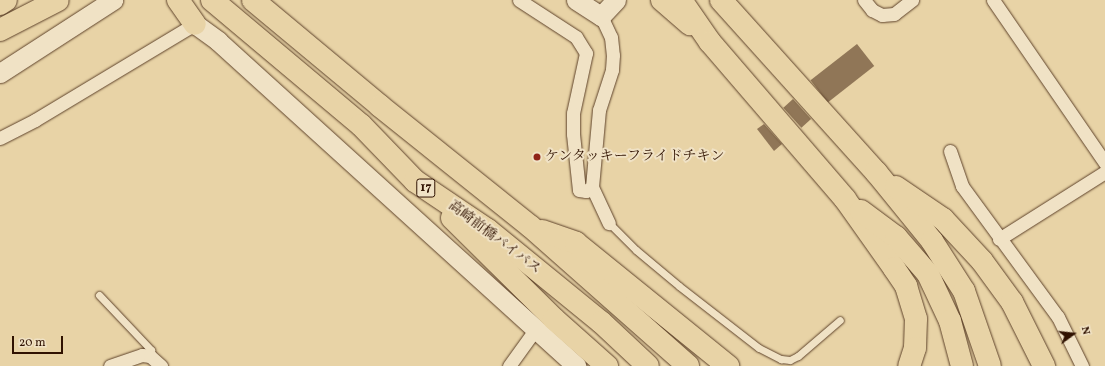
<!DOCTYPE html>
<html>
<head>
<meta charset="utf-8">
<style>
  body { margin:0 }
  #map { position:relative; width:1105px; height:366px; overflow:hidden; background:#e8d3a6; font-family:Vollkorn,"Noto Serif JP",serif }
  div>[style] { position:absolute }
  .building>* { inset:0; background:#907657; transform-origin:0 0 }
  .roads { filter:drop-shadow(0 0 1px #5e422a) drop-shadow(0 0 1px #5e422a) }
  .lane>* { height:7px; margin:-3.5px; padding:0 3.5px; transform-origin:3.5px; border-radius:3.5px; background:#f0e2c5 }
  .street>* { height:13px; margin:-6.5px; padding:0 6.5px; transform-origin:6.5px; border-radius:6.5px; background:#f0e2c5 }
  .secondary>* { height:19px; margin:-9.5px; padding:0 9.5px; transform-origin:9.5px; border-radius:9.5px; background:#f0e2c5 }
  .highway>* { height:22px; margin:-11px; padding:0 11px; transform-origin:11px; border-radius:11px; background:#e8d3a6 }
  .dots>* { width:11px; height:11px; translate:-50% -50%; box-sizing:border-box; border:2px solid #f0e2c5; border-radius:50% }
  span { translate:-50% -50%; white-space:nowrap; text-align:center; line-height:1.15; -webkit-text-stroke:4px #f0e2c5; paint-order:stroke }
  .shield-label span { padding:1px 3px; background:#f0e2c5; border:1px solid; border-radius:3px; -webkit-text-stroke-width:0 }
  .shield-label { font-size:13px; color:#301201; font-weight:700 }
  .poi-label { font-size:14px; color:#301201 }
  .left { translate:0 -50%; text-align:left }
  .street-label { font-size:14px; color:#301201 }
  .north { position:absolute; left:1053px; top:314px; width:40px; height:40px; -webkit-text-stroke:3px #f0e2c5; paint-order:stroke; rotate:75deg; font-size:11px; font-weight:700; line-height:16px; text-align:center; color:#301201 }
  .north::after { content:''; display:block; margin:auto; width:14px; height:18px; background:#301201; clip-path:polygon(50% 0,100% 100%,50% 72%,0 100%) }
  .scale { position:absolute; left:12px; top:336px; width:51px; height:18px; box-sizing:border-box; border:2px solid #301201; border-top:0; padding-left:5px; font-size:12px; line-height:14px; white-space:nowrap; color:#301201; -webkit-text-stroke:3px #f0e2c5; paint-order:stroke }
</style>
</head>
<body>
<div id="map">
  <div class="building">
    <i style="left:857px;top:44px;width:28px;height:59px;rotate:52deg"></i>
    <i style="left:793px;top:99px;width:27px;height:13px;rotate:48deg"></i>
    <i style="clip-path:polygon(764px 124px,782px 144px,774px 151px,757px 129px)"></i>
  </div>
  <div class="roads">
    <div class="lane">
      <i style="left:609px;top:223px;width:38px;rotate:45deg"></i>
      <i style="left:636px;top:250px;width:56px;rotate:39.9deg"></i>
      <i style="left:679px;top:286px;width:101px;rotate:37.8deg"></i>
      <i style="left:759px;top:348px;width:25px;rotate:27deg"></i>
      <i style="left:781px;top:359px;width:9px;rotate:6deg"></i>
      <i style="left:790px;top:360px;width:9px;rotate:-27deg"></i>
      <i style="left:798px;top:356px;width:55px;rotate:-40.6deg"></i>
      <i style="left:99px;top:295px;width:76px;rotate:46.6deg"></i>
      <i style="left:151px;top:350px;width:6px;rotate:99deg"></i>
    </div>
    <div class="street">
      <i style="left:519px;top:0;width:68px;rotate:33deg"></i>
      <i style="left:576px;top:37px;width:19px;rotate:58deg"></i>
      <i style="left:586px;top:53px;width:61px;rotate:102.2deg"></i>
      <i style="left:573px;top:113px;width:21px;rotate:90deg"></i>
      <i style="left:573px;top:134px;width:56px;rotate:83.9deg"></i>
      <i style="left:579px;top:190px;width:7px;rotate:8deg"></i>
      <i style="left:586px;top:191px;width:7px;rotate:-34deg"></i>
      <i style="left:864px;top:0;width:13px;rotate:51deg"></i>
      <i style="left:872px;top:10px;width:11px;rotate:27deg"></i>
      <i style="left:882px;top:15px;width:12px;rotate:-5deg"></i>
      <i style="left:894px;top:14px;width:23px;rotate:-38deg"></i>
      <i style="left:993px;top:0;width:198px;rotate:55.5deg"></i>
      <i style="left:601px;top:16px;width:23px;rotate:65deg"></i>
      <i style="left:611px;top:37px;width:18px;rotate:84deg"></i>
      <i style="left:613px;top:55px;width:15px;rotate:94deg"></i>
      <i style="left:612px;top:70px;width:42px;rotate:108deg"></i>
      <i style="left:599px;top:110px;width:77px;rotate:95.2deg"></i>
      <i style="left:592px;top:187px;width:40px;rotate:65deg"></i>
      <i style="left:0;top:138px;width:39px;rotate:-27deg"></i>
      <i style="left:35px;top:120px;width:187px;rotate:-31deg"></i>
      <i style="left:950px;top:151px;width:37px;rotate:71deg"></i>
      <i style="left:962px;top:186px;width:162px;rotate:53.8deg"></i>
      <i style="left:1058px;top:317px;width:55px;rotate:63.9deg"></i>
      <i style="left:999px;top:239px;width:125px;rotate:-32.3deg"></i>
      <i style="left:110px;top:366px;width:34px;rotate:-19deg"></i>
      <i style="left:142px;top:355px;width:8px;rotate:7deg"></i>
      <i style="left:150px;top:356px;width:15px;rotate:42deg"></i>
      <i style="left:509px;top:366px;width:44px;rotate:-54.2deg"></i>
    </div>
    <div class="secondary">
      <i style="left:576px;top:0;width:30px;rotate:33deg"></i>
      <i style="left:601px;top:16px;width:22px;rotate:-47deg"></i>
      <i style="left:195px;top:24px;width:29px;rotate:36deg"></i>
      <i style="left:218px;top:41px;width:484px;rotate:42.2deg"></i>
      <i style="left:0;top:73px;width:135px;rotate:-32.9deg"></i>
    </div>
    <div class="highway">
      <i style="left:178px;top:0;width:29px;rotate:55deg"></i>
      <i style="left:212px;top:0;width:194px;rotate:40deg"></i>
      <i style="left:361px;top:125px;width:78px;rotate:46deg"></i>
      <i style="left:415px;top:181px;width:88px;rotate:33.9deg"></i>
      <i style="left:488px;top:230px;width:146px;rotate:39.2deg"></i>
      <i style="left:601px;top:322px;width:64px;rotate:43.1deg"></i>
      <i style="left:253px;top:0;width:165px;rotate:39.8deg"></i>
      <i style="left:380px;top:106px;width:192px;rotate:38.7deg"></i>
      <i style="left:530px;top:226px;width:211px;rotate:41.5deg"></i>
      <i style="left:662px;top:0;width:37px;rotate:41deg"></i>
      <i style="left:681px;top:0;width:51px;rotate:55.4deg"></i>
      <i style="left:710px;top:42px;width:207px;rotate:49.3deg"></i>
      <i style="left:845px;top:199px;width:85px;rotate:54.6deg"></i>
      <i style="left:894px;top:268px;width:22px;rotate:56deg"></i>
      <i style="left:906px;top:286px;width:34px;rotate:73deg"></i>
      <i style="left:916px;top:319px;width:29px;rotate:92deg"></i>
      <i style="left:915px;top:348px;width:19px;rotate:108deg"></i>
      <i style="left:721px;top:0;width:232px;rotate:48deg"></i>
      <i style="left:876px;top:172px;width:89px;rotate:50.9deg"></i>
      <i style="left:932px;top:241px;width:59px;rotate:57.4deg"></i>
      <i style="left:964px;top:291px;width:79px;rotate:70.9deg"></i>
      <i style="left:0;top:4px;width:7px;rotate:-34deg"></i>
      <i style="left:0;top:30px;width:65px;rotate:-27.3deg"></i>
      <i style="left:896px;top:187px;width:57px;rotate:34.2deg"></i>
      <i style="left:943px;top:219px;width:57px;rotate:47.1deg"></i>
      <i style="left:982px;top:261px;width:51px;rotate:53.8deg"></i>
      <i style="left:1012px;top:302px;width:72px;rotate:63.4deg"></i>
      <i style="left:861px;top:211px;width:44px;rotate:36.6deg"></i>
      <i style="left:896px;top:237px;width:49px;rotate:49.1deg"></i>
      <i style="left:928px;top:274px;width:52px;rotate:64.9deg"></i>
      <i style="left:950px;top:321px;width:47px;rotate:75.1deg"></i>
      <i style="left:452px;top:218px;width:144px;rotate:44.7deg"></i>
      <i style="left:554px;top:319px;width:71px;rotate:41.6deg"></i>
      <i style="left:542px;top:231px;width:36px;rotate:19deg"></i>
      <i style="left:576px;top:243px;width:196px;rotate:39deg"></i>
    </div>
  </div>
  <div class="dots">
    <i style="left:537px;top:157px;background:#8f2418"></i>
  </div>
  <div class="shield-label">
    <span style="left:426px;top:188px">17</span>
  </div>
  <div class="poi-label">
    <span class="left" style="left:545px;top:157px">ケンタッキーフライドチキン</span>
  </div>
  <div class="street-label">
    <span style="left:494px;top:238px;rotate:37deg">高崎前橋バイパス</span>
  </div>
  <div class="north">N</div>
  <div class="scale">20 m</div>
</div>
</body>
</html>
